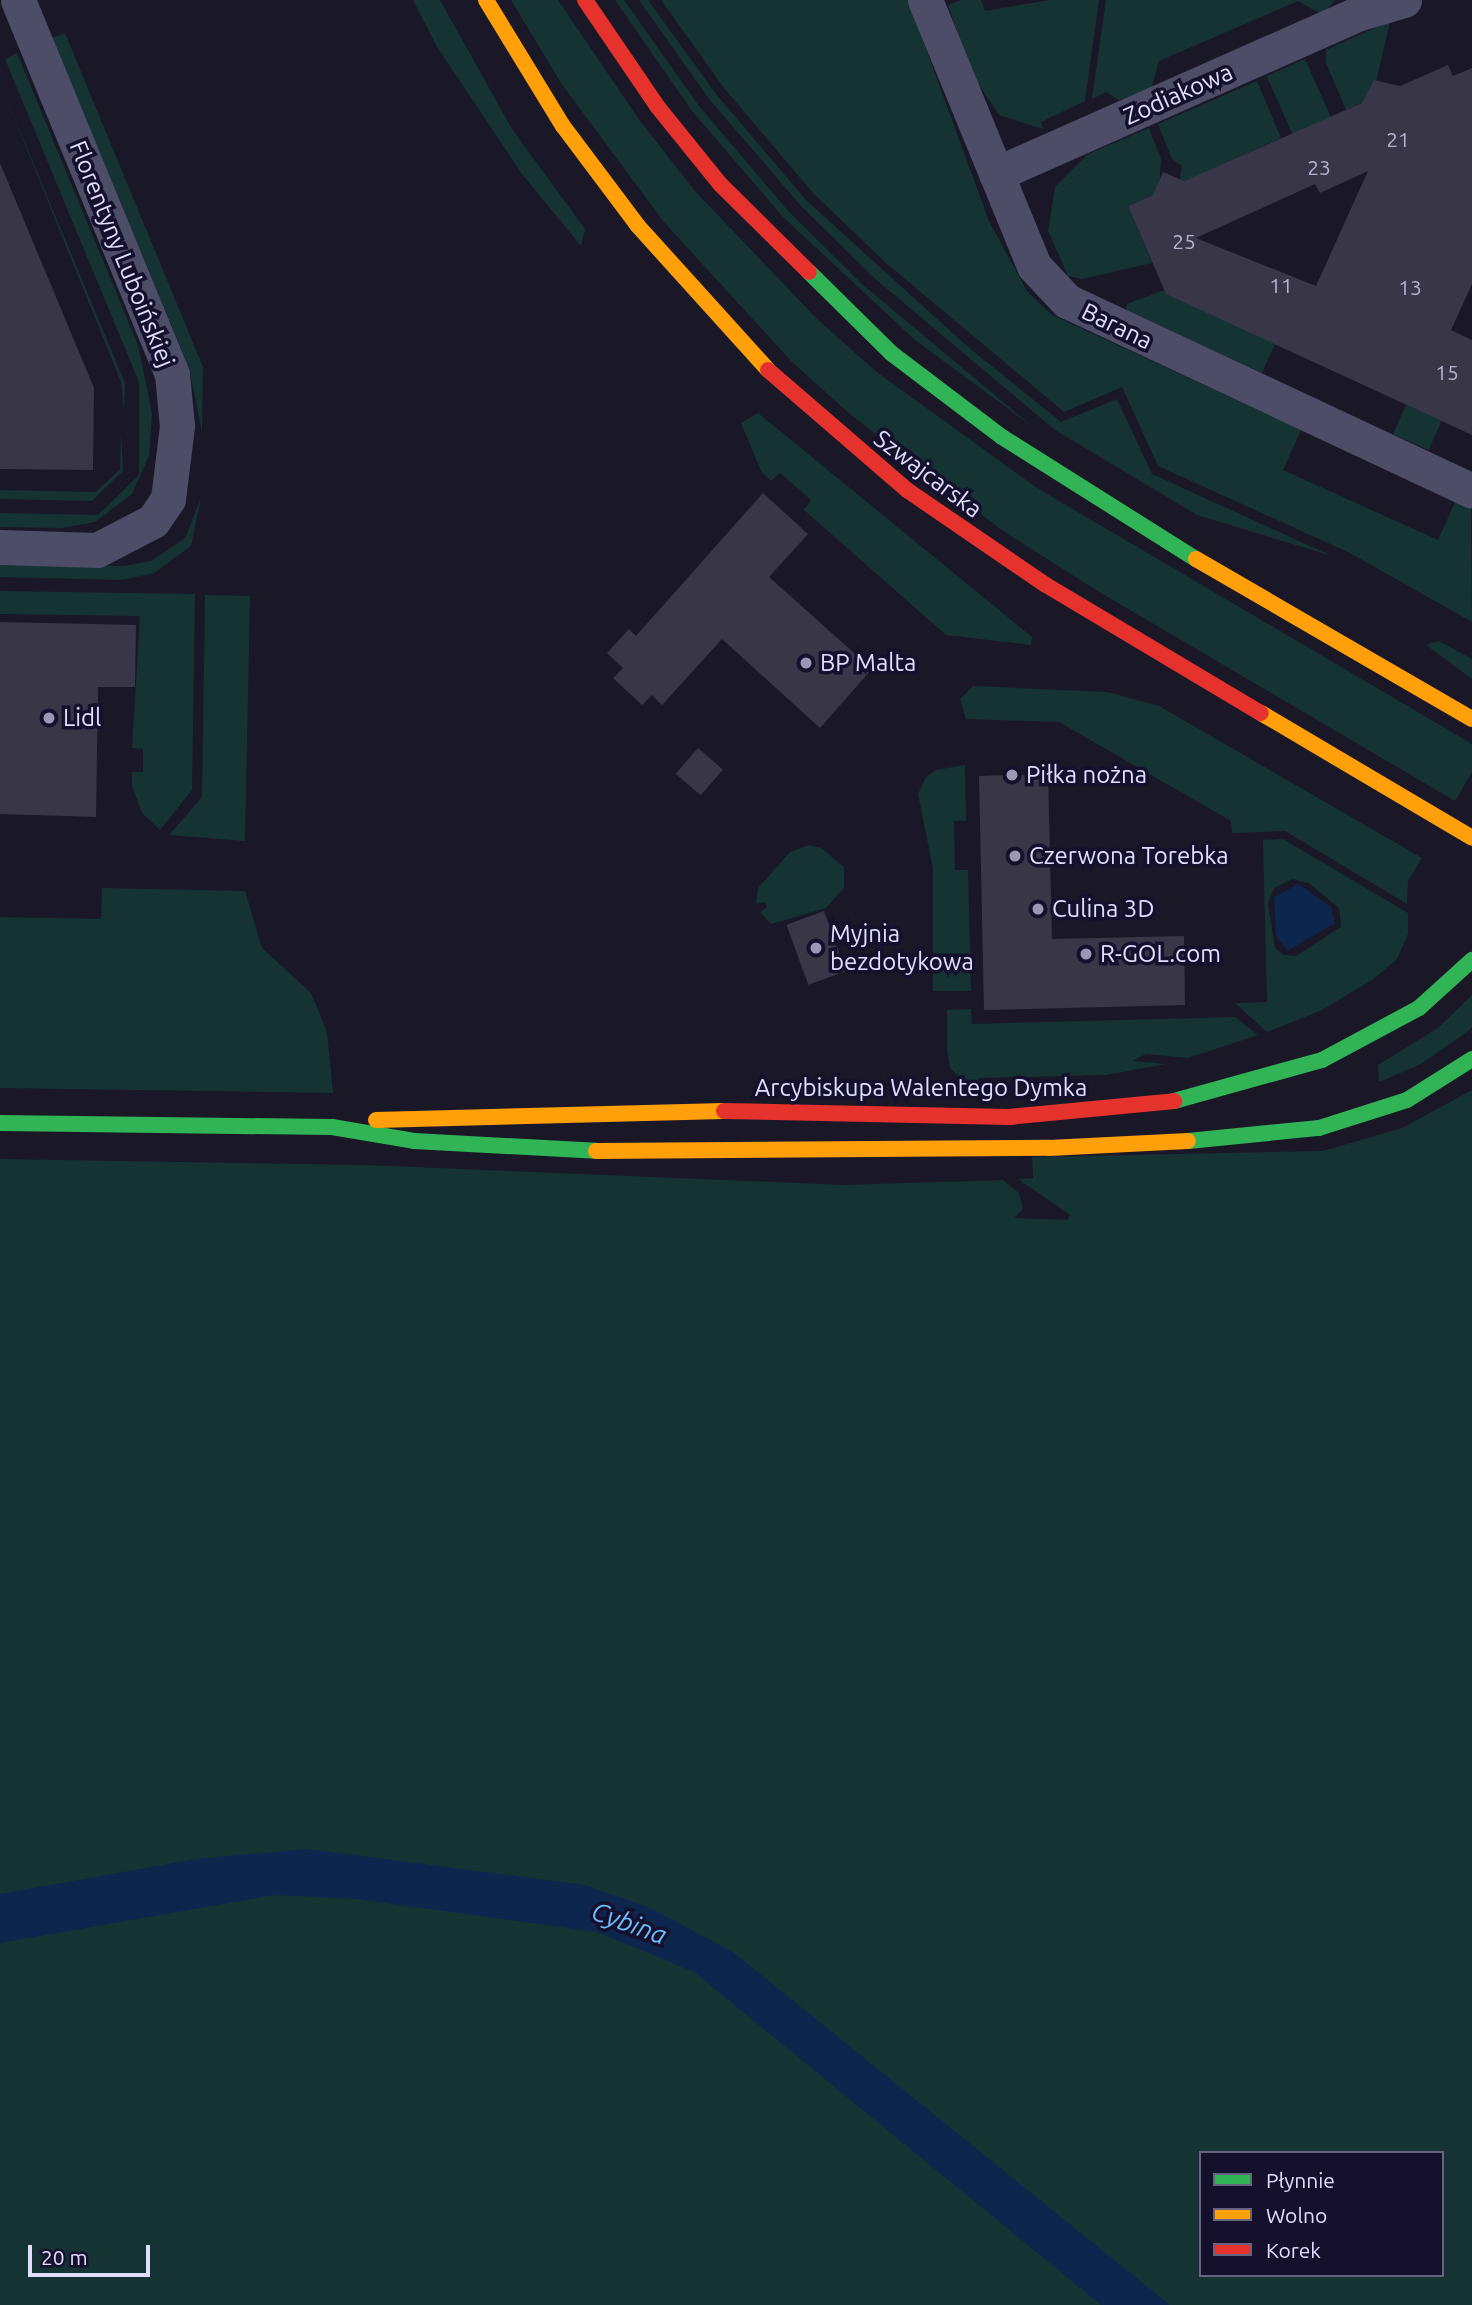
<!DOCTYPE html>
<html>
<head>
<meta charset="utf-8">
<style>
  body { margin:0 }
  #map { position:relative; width:1472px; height:2305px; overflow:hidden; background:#1a1727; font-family:Ubuntu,sans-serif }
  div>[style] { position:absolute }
  .green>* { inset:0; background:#153333; transform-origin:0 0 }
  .water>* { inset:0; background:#0d264d }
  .building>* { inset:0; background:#393648; transform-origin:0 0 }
  .street>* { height:35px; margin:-17.5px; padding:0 17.5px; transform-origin:17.5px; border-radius:17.5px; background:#4d4d67 }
  .fast>* { height:16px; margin:-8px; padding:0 8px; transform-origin:8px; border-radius:8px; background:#30b455 }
  .slow>* { height:16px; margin:-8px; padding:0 8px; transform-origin:8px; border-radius:8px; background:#ff9f0a }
  .jam>* { height:16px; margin:-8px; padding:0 8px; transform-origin:8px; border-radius:8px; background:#e5322d }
  .dots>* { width:19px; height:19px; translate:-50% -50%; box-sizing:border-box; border:4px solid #15112d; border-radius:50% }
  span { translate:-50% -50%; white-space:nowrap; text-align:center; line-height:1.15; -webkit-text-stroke:7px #15112d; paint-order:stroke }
  .number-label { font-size:21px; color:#b6b3d1 }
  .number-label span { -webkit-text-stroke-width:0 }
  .street-label { font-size:24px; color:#e0ddff }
  .poi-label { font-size:24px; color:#e0ddff }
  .left { translate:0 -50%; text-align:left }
  .water-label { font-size:26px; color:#6bbeff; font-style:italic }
  .legend { position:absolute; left:1199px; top:2151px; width:245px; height:126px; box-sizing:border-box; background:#15112d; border:2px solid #666381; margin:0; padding:9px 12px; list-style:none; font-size:21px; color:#e0ddff }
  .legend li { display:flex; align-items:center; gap:14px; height:35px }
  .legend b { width:35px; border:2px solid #666381 }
  .scale { position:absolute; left:28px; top:2245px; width:122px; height:32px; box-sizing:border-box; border:4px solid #e0ddff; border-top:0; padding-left:9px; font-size:21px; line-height:24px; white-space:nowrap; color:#e0ddff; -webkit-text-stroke:5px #15112d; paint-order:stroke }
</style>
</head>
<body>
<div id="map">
  <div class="green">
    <i style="clip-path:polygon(413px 0,440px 0,512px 129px,585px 229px,581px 246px,522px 174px,437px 47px)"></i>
    <i style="clip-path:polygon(511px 0,558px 0,640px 121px,695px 191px,817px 319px,878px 373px,1037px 488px,1472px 744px,1472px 772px,1455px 801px,1096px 590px,1003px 531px,851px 415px,792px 362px,663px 221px,561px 83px)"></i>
    <i style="clip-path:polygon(615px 0,624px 0,699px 106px,789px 212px,862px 284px,1033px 427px,915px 340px,783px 217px,692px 111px)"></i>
    <i style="clip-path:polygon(639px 0,648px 0,716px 94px,806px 200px,968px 347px,1061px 422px,1117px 399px,1152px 474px,1332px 556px,1197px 515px,1055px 430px,873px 277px,802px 207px,709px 99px)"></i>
    <i style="clip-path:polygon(661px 0,908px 0,989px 221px,1027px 291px,1052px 315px,1301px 430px,1283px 470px,1438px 540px,1456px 500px,1471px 508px,1472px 622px,1350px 553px,1158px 466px,1122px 387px,1064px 412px,886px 263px,813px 193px,724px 88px)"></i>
    <i style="clip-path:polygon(961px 0,981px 0,985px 11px,1049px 0,1099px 0,1085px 101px,1041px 122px,1043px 129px,999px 115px,973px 76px,948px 5px)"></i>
    <i style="clip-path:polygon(1106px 0,1335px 0,1323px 15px,1298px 1px,1159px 61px,1151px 89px,1119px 100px,1106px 92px,1092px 99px)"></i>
    <i style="clip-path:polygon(1390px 21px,1376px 83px,1368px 91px,1371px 98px,1346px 110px,1326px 63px,1326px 50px)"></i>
    <i style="clip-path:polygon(65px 33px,203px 367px,202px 432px,189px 367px,52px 38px)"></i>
    <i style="clip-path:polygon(17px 53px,138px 345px,152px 413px,149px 456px,132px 494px,95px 522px,62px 528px,0 527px,0 513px,98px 515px,139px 475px,139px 382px,5px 59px)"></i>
    <i style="left:1305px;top:59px;width:64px;height:42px;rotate:66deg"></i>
    <i style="clip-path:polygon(1257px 81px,1281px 138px,1179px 184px,1182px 166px,1172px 159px,1158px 124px)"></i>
    <i style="clip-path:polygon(0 83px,125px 383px,124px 411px,121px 382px)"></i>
    <i style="clip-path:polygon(1149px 128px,1161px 159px,1159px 192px,1128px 206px,1152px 263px,1082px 279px,1068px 276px,1048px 231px,1055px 187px,1088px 154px)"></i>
    <i style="clip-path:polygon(1164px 290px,1275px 344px,1262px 373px,1126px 310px,1127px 304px)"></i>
    <i style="left:1406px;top:405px;width:39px;height:32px;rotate:24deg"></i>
    <i style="clip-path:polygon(758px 413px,1032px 637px,1031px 645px,946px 635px,804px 510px,811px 500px,780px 473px,771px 481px,761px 471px,741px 423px)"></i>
    <i style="clip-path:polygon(121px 431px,123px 471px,92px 501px,0 499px,0 490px,96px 492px,120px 469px)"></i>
    <i style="clip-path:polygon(201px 498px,191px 546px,154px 573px,122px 580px,0 577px,0 564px,123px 566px,151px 561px,185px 538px)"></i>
    <i style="clip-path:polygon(0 591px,195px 594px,192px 790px,160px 830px,142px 813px,132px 786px,132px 772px,143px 772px,143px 749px,132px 748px,140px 616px,0 614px)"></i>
    <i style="clip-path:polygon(205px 595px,250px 596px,245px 841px,169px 835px,202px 797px)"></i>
    <i style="clip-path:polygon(1439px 641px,1472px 659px,1472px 679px,1426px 645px)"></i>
    <i style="clip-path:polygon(973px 686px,1108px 692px,1159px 706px,1422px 858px,1408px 881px,1407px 904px,1285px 831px,1232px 833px,1231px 821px,1059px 722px,966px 719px,960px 699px)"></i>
    <i style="clip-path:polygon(965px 765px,966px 821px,954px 821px,955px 870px,968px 870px,971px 991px,933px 991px,933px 869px,918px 794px,926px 777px,936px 770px)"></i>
    <i style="clip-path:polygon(evenodd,1283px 839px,1408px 913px,1408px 934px,1397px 959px,1372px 980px,1320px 1011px,1267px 1032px,1235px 1003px,1267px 1002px,1263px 840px,1283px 839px,1293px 879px,1310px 884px,1339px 908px,1341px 927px,1296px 956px,1284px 955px,1275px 948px,1268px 904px,1274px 888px,1293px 879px)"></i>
    <i style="clip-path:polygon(809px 845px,821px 848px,844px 867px,844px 888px,826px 908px,771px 924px,760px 912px,767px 907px,765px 902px,756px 904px,758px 888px,790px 852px)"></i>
    <i style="clip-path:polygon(102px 888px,245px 891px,262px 948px,311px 993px,327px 1032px,333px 1093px,0 1088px,0 917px,101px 919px)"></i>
    <i style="clip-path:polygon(1472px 995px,1472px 1027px,1467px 1032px,1421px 1064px,1379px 1082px,1378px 1065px,1438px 1028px)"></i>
    <i style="clip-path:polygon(971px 1009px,972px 1024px,1235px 1017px,1258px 1035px,1188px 1058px,1146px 1054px,1132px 1061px,1166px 1064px,1106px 1075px,979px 1078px,976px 1092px,950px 1068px,947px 1049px,947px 1010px)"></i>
    <i style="clip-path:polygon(evenodd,1472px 1090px,1472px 2305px,0 2305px,0 1159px,368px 1165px,843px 1185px,1003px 1180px,1019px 1193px,1023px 1209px,1014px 1218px,1067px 1220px,1070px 1215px,1018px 1179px,1033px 1178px,1032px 1157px,1323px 1151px,1402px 1128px,1472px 1090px,1201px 2153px,1442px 2153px,1442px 2275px,1201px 2275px,1201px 2153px)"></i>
  </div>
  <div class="water">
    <i style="clip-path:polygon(1298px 884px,1331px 907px,1335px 923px,1288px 951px,1276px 936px,1274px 897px)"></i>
    <i style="clip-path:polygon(307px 1849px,585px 1885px,653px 1909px,734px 1953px,1170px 2305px,1101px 2305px,694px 1972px,597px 1932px,356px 1899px,274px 1895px,0 1943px,0 1894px,196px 1859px)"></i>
  </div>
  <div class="building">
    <i style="clip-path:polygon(evenodd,1448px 65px,1453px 76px,1472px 68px,1472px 284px,1451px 330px,1472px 340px,1472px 435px,1166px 294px,1128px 206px,1153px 195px,1163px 172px,1184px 181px,1362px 103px,1374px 80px,1400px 86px,1448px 65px,1368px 171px,1316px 286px,1196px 238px,1315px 184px,1320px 193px,1368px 171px)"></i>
    <i style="clip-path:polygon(0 163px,94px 388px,93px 470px,0 469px)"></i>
    <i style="clip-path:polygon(763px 493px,808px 534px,769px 577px,872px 669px,820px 728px,722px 639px,662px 705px,652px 695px,642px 705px,613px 678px,623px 668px,607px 653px,629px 629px,636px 636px)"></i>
    <i style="clip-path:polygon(0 622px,136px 625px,135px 687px,98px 687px,96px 817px,0 814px)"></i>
    <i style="left:698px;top:748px;width:33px;height:34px;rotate:41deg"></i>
    <i style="clip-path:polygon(1048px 774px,1052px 939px,1184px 936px,1185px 1005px,984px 1010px,979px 776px)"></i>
    <i style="left:824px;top:911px;width:64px;height:40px;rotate:70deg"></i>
  </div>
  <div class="street">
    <i style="left:925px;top:0;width:287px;rotate:67.7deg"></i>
    <i style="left:1034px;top:266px;width:48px;rotate:46.7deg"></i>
    <i style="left:1067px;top:301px;width:447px;rotate:25.1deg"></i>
    <i style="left:996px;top:174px;width:398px;rotate:-23.9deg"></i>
    <i style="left:1360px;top:13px;width:46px;rotate:-16.5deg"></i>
    <i style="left:0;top:547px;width:97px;rotate:1.8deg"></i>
    <i style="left:97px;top:550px;width:63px;rotate:-27.4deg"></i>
    <i style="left:153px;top:521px;width:27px;rotate:-56deg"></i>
    <i style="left:168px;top:499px;width:74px;rotate:-83deg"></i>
    <i style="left:177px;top:426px;width:52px;rotate:-95.5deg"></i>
    <i style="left:172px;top:374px;width:404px;rotate:-112.4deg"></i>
  </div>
  <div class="fast">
    <i style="left:809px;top:272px;width:115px;rotate:44.6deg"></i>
    <i style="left:891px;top:353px;width:139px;rotate:37.1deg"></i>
    <i style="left:1002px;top:437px;width:229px;rotate:32.2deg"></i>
    <i style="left:1174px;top:1101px;width:154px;rotate:-15.5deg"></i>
    <i style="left:1322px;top:1060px;width:110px;rotate:-28.2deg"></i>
    <i style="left:1419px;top:1008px;width:72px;rotate:-42.2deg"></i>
    <i style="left:0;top:1123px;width:332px;rotate:0.7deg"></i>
    <i style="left:332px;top:1127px;width:83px;rotate:9.7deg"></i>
    <i style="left:414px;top:1141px;width:182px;rotate:3.1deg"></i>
    <i style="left:1188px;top:1141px;width:132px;rotate:-5.7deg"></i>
    <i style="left:1319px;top:1128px;width:92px;rotate:-17.7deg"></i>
    <i style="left:1407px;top:1100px;width:77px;rotate:-32.2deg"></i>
  </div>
  <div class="slow">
    <i style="left:486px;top:0;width:148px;rotate:58.6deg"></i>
    <i style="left:563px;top:126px;width:125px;rotate:53.1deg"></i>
    <i style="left:638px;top:226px;width:194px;rotate:47.9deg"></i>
    <i style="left:1196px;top:559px;width:319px;rotate:30.1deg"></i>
    <i style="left:1261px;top:713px;width:245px;rotate:30.6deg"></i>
    <i style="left:376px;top:1120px;width:348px;rotate:-1.5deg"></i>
    <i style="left:596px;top:1151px;width:453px;rotate:-0.4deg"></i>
    <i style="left:1049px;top:1148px;width:139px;rotate:-2.9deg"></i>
  </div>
  <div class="jam">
    <i style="left:585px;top:0;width:128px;rotate:55.8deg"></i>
    <i style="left:657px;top:106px;width:100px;rotate:51.1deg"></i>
    <i style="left:720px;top:184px;width:125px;rotate:44.7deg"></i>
    <i style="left:768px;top:370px;width:184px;rotate:40.8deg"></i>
    <i style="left:907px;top:490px;width:168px;rotate:34.4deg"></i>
    <i style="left:1046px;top:585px;width:250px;rotate:30.8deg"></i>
    <i style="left:724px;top:1111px;width:285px;rotate:1.2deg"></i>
    <i style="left:1009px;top:1117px;width:166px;rotate:-5.5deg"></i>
  </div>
  <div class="dots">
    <i style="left:806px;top:663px;background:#9b98b3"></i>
    <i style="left:49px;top:718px;background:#9b98b3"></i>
    <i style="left:1012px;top:775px;background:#9b98b3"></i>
    <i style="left:1015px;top:856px;background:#9b98b3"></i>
    <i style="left:1038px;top:909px;background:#9b98b3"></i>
    <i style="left:816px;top:948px;background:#9b98b3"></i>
    <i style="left:1086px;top:954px;background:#9b98b3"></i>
  </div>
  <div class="number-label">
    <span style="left:1398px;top:139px">21</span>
    <span style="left:1319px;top:167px">23</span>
    <span style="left:1184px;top:241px">25</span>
    <span style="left:1281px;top:285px">11</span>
    <span style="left:1410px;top:287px">13</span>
    <span style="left:1447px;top:372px">15</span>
  </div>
  <div class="street-label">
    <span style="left:1178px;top:94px;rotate:-24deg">Zodiakowa</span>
    <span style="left:122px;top:254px;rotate:68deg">Florentyny Luboińskiej</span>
    <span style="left:1117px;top:326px;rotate:26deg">Barana</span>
    <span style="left:928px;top:474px;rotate:37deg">Szwajcarska</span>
    <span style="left:921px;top:1088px">Arcybiskupa Walentego Dymka</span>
  </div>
  <div class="poi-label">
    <span class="left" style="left:820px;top:663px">BP Malta</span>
    <span class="left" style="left:63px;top:718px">Lidl</span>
    <span class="left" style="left:1026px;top:775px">Piłka nożna</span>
    <span class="left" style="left:1029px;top:856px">Czerwona Torebka</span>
    <span class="left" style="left:1052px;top:909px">Culina 3D</span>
    <span class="left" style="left:830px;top:948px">Myjnia<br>bezdotykowa</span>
    <span class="left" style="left:1100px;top:954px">R-GOL.com</span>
  </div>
  <div class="water-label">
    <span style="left:629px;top:1923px;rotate:20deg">Cybina</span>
  </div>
  <ul class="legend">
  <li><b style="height:9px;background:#30b455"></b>Płynnie</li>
  <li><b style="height:9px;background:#ff9f0a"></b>Wolno</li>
  <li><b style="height:9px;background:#e5322d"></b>Korek</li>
  </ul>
  <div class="scale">20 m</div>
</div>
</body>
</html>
